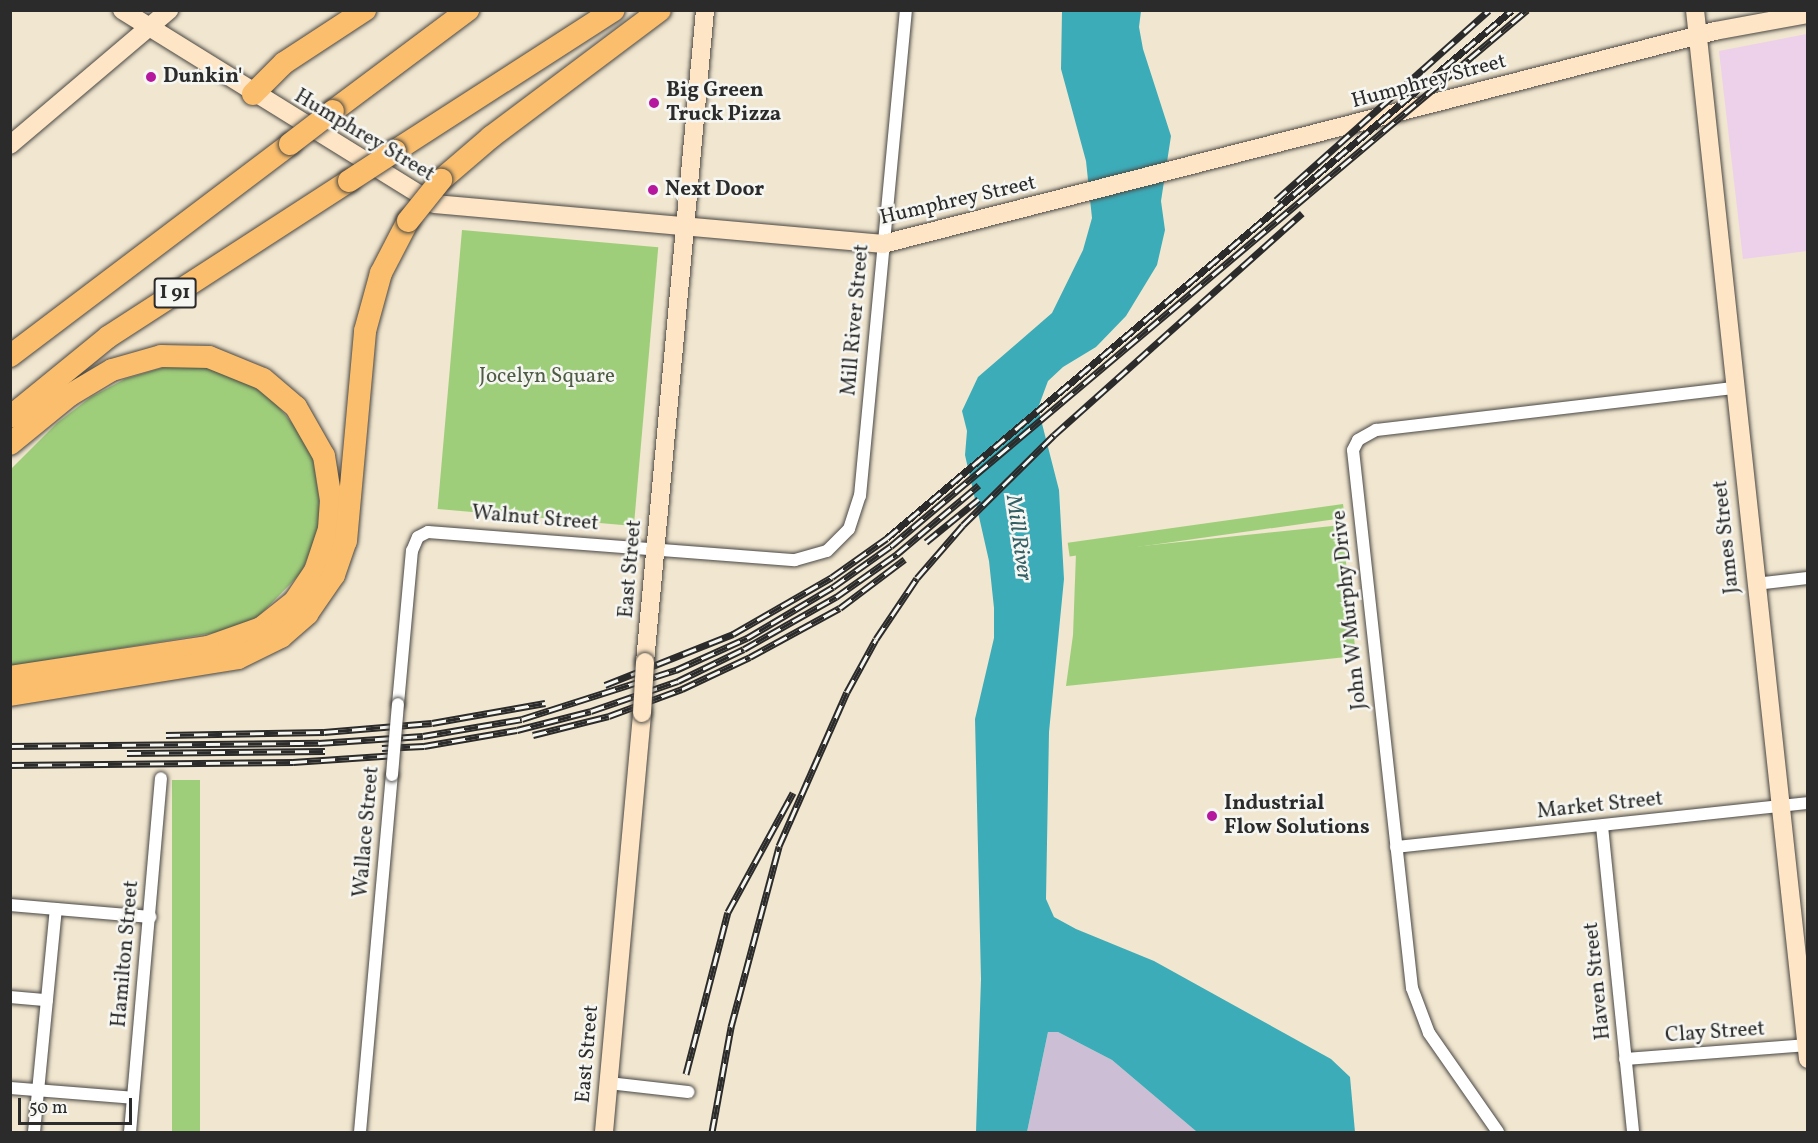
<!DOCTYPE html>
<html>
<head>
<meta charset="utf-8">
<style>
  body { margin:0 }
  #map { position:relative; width:1818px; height:1143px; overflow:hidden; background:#f1e6cf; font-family:Vollkorn,serif }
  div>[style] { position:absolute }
  .built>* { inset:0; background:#edd0e9 }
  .industrial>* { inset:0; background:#ccbed4 }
  .green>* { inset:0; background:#9fce7b; transform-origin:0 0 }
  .water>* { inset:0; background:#3dacb9 }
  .roads { filter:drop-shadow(0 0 2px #494744) drop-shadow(0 0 2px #494744) }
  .street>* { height:12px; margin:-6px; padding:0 6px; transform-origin:6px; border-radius:6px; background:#fff }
  .secondary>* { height:18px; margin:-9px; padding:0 9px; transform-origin:9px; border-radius:9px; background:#fde5c5 }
  .highway>* { height:22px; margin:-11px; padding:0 11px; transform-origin:11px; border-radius:11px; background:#fabe6d }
  .rail>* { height:7px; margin-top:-3.5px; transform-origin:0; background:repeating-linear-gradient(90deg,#f6f6f2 0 14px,#2b2b2b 0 28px); box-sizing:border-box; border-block:2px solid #2b2b2b }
  .bridges { filter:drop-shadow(0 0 2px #494744) drop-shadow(0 0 2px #494744) }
  .street-bridge>* { height:12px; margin:-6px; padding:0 6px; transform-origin:6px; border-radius:6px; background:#fff }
  .secondary-bridge>* { height:18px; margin:-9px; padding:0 9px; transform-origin:9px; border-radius:9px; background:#fde5c5 }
  .highway-bridge>* { height:22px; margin:-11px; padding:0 11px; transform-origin:11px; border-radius:11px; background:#fabe6d }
  .dots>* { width:16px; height:16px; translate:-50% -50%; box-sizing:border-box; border:3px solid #f6f6f2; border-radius:50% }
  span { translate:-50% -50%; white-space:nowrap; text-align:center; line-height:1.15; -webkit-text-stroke:5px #f6f6f2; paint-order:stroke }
  .shield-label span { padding:2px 4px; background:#f6f6f2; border:2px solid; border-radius:4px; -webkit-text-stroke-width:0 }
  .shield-label { font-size:20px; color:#2b2b2b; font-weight:700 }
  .poi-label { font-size:21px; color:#2b2b2b; font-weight:700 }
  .left { translate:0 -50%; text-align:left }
  .street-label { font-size:21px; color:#2b2b2b }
  .park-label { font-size:21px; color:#4e5c43 }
  .water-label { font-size:22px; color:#325f64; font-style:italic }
  .frame { position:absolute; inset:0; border:12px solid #2b2b2b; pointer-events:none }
  .scale { position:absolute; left:18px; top:1098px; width:114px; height:27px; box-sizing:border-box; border:3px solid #2b2b2b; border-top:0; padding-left:8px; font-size:18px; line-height:21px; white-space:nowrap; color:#2b2b2b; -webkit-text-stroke:4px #f6f6f2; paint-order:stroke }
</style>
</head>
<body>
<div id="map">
  <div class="built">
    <i style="clip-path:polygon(1807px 34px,1807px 251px,1743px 259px,1719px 51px)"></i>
  </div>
  <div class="industrial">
    <i style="clip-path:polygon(1048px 1032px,1058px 1032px,1112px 1060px,1197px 1132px,1027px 1132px)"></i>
  </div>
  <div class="green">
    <i style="left:462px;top:230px;width:197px;height:280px;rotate:5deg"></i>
    <i style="clip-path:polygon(165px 367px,205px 367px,243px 380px,272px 399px,297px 429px,313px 458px,320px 505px,317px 537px,301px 573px,259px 616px,232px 630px,11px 666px,10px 470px,57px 423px,91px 397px,125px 379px)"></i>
    <i style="left:1343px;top:504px;width:14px;height:278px;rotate:82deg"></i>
    <i style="clip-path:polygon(1342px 525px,1356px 656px,1066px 686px,1073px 635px,1076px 553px)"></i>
    <i style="left:172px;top:780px;width:28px;height:353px"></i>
  </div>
  <div class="water">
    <i style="clip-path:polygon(1062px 11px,1141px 11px,1139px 27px,1143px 49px,1171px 136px,1161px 201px,1165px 230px,1157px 265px,1126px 316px,1096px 347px,1063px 367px,1048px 381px,1038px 408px,1059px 490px,1064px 579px,1049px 732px,1046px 899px,1054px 917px,1076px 929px,1154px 961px,1331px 1059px,1350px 1077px,1355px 1132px,1197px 1132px,1112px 1060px,1058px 1032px,1048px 1032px,1027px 1132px,976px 1132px,981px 979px,975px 719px,994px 638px,994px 608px,989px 561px,965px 455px,967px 431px,962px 411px,978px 377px,1052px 313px,1083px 250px,1092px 218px,1086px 161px,1061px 69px)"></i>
  </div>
  <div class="roads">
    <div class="street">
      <i style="left:1755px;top:584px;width:53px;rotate:-6.5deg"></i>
      <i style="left:398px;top:704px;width:154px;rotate:-84.8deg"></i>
      <i style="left:412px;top:551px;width:15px;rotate:-67deg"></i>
      <i style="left:418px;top:537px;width:11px;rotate:-27deg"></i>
      <i style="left:428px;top:532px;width:368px;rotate:4.4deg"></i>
      <i style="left:795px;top:560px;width:33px;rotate:-16deg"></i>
      <i style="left:827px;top:551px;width:31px;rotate:-45deg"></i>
      <i style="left:849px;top:529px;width:35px;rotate:-72deg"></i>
      <i style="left:860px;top:496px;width:488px;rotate:-84.6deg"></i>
      <i style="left:1602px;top:826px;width:308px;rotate:84.2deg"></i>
      <i style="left:1396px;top:847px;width:414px;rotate:-6.1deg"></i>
      <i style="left:10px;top:905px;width:141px;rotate:4.9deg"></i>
      <i style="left:10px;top:997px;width:37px;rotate:5deg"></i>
      <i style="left:1625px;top:1059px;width:184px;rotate:-4.4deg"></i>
      <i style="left:608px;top:1083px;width:81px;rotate:6.4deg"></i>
      <i style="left:10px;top:1088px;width:123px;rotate:4.6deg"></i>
      <i style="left:34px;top:1132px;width:224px;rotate:-84.4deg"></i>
      <i style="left:130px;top:1132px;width:355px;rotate:-85deg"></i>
      <i style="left:360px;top:1132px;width:358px;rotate:-84.9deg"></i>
      <i style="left:1498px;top:1132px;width:121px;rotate:-124.9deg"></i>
      <i style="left:1429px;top:1033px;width:48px;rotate:-110.7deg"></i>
      <i style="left:1412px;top:988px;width:541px;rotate:-96.26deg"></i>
      <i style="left:1353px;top:450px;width:11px;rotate:-63deg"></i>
      <i style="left:1358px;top:440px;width:21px;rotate:-29deg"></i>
      <i style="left:1376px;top:430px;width:360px;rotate:-6.7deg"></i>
    </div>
    <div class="secondary">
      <i style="left:122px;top:10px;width:368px;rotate:31.8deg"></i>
      <i style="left:435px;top:204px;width:450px;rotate:5.1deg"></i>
      <i style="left:883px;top:244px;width:859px;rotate:-14.36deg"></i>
      <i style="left:1715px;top:31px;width:95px;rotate:-10.4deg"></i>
      <i style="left:1695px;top:10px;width:1055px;rotate:83.85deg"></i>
      <i style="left:10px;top:145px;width:209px;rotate:-40.3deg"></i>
      <i style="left:645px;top:662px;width:655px;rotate:-84.74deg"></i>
      <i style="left:604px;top:1132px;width:421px;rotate:-84.8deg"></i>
    </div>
    <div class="highway">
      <i style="left:253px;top:94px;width:44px;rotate:-45deg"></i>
      <i style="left:284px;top:63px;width:97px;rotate:-33.2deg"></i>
      <i style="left:333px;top:111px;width:169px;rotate:-36.8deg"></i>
      <i style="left:395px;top:151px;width:260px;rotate:-32.8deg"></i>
      <i style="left:441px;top:180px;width:66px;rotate:-40.7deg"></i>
      <i style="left:491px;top:137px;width:211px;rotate:-36.9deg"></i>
      <i style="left:10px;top:356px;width:351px;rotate:-37.1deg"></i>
      <i style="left:10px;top:417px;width:127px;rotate:-39.2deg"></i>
      <i style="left:108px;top:337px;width:287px;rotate:-32.9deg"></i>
      <i style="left:10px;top:444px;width:77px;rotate:-39.2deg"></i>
      <i style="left:70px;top:395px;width:49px;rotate:-30.8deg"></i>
      <i style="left:112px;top:370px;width:51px;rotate:-15.9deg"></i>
      <i style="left:161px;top:356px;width:48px;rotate:1.2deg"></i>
      <i style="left:209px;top:357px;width:58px;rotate:22.2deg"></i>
      <i style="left:263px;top:379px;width:43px;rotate:40.3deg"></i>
      <i style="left:296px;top:407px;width:56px;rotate:60.3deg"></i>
      <i style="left:324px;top:456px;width:45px;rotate:81deg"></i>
      <i style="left:331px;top:500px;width:29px;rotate:94deg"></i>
      <i style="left:329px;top:529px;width:44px;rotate:108.4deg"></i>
      <i style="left:315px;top:571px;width:36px;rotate:124deg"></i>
      <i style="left:295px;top:601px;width:43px;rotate:141.5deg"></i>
      <i style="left:261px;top:628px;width:56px;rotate:160.3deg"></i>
      <i style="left:208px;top:647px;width:200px;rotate:171.4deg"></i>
      <i style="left:10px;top:695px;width:231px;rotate:-9.2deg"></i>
      <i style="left:238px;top:658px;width:48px;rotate:-26deg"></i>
      <i style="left:281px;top:637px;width:35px;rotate:-41deg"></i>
      <i style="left:307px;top:614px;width:47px;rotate:-55.3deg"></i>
      <i style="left:334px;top:575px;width:36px;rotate:-71deg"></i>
      <i style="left:346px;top:541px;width:211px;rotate:-84.8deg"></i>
      <i style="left:365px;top:331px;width:60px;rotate:-74.6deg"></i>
      <i style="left:381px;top:273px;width:59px;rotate:-62.6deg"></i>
    </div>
  </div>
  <div class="rail">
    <i style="left:1276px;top:200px;width:285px;rotate:-41.7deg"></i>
    <i style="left:926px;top:542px;width:68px;rotate:-39.1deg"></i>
    <i style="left:605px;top:685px;width:138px;rotate:-21.7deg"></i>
    <i style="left:733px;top:634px;width:114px;rotate:-29.9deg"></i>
    <i style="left:832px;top:577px;width:67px;rotate:-35.3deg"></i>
    <i style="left:887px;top:538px;width:818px;rotate:-40.19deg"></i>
    <i style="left:166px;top:735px;width:158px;rotate:-1.1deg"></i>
    <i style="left:324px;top:732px;width:108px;rotate:-4.8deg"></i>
    <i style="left:432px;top:723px;width:115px;rotate:-10deg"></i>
    <i style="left:533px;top:735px;width:78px;rotate:-14deg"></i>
    <i style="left:609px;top:716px;width:78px;rotate:-20.3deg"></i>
    <i style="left:682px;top:689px;width:75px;rotate:-25.2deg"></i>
    <i style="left:750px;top:657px;width:102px;rotate:-28.6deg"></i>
    <i style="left:840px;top:608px;width:81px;rotate:-37deg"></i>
    <i style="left:10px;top:746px;width:309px;rotate:-0.6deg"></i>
    <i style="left:319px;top:743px;width:104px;rotate:-3.9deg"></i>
    <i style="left:423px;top:736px;width:100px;rotate:-9.7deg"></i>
    <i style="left:522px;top:719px;width:162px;rotate:-17.7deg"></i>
    <i style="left:676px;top:670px;width:78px;rotate:-24.3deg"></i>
    <i style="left:747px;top:638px;width:100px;rotate:-30.7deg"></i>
    <i style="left:833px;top:587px;width:71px;rotate:-35.3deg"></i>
    <i style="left:891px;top:546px;width:832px;rotate:-40.12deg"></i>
    <i style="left:382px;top:748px;width:42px;rotate:-2.7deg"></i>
    <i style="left:424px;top:746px;width:94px;rotate:-9.8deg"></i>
    <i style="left:517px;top:730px;width:76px;rotate:-14.4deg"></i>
    <i style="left:591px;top:711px;width:92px;rotate:-19deg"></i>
    <i style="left:678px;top:681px;width:73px;rotate:-25.9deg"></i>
    <i style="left:744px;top:649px;width:106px;rotate:-29.5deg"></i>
    <i style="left:836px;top:597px;width:75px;rotate:-35.2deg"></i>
    <i style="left:897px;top:554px;width:107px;rotate:-40.1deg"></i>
    <i style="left:127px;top:753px;width:198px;rotate:-0.6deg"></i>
    <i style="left:10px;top:765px;width:283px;rotate:-0.6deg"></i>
    <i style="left:293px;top:762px;width:104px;rotate:-3.9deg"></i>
    <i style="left:686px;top:1074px;width:167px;rotate:-75.5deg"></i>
    <i style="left:728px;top:912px;width:136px;rotate:-61.4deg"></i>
    <i style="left:712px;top:1132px;width:107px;rotate:-79.7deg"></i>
    <i style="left:731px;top:1027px;width:187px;rotate:-75.1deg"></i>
    <i style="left:779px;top:846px;width:168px;rotate:-66.2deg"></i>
    <i style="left:847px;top:692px;width:60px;rotate:-61.3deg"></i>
    <i style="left:876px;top:639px;width:73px;rotate:-56.1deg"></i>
    <i style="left:917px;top:578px;width:70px;rotate:-49deg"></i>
    <i style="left:963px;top:525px;width:128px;rotate:-44.7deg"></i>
    <i style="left:1054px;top:435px;width:333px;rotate:-41.8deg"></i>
  </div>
  <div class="bridges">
    <div class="street-bridge">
      <i style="left:392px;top:775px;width:71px;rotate:-85.2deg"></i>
    </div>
    <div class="secondary-bridge">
      <i style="left:642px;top:713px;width:51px;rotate:-86.6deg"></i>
    </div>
    <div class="highway-bridge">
      <i style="left:290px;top:144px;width:54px;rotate:-37.5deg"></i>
      <i style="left:349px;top:181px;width:55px;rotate:-33.1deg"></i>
      <i style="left:408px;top:221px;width:53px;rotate:-51.2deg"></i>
    </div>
  </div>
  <div class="dots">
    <i style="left:151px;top:77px;background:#b5179e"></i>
    <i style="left:654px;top:103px;background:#b5179e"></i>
    <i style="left:653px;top:190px;background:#b5179e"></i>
    <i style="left:1212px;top:816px;background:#b5179e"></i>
  </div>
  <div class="shield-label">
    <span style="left:175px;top:293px">I 91</span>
  </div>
  <div class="poi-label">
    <span class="left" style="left:163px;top:77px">Dunkin'</span>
    <span class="left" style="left:666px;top:103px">Big Green<br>Truck Pizza</span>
    <span class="left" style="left:665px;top:190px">Next Door</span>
    <span class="left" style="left:1224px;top:816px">Industrial<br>Flow Solutions</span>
  </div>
  <div class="street-label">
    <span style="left:1429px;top:82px;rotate:-15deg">Humphrey Street</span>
    <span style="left:364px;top:136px;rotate:31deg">Humphrey Street</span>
    <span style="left:958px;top:201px;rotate:-13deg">Humphrey Street</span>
    <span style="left:856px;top:320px;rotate:-85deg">Mill River Street</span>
    <span style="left:535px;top:519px;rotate:5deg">Walnut Street</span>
    <span style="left:1727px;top:537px;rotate:-96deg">James Street</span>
    <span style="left:631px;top:569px;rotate:-85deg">East Street</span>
    <span style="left:1350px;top:610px;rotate:-96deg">John W Murphy Drive</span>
    <span style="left:1600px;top:806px;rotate:-6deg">Market Street</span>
    <span style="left:367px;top:832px;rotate:-85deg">Wallace Street</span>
    <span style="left:126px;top:954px;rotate:-85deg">Hamilton Street</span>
    <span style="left:1598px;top:981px;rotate:-96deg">Haven Street</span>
    <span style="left:1715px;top:1033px;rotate:-4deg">Clay Street</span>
    <span style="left:588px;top:1054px;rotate:-85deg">East Street</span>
  </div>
  <div class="park-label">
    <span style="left:547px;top:377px">Jocelyn Square</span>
  </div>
  <div class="water-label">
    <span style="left:1018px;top:538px;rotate:82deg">Mill River</span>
  </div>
  <div class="frame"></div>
  <div class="scale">50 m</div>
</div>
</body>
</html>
